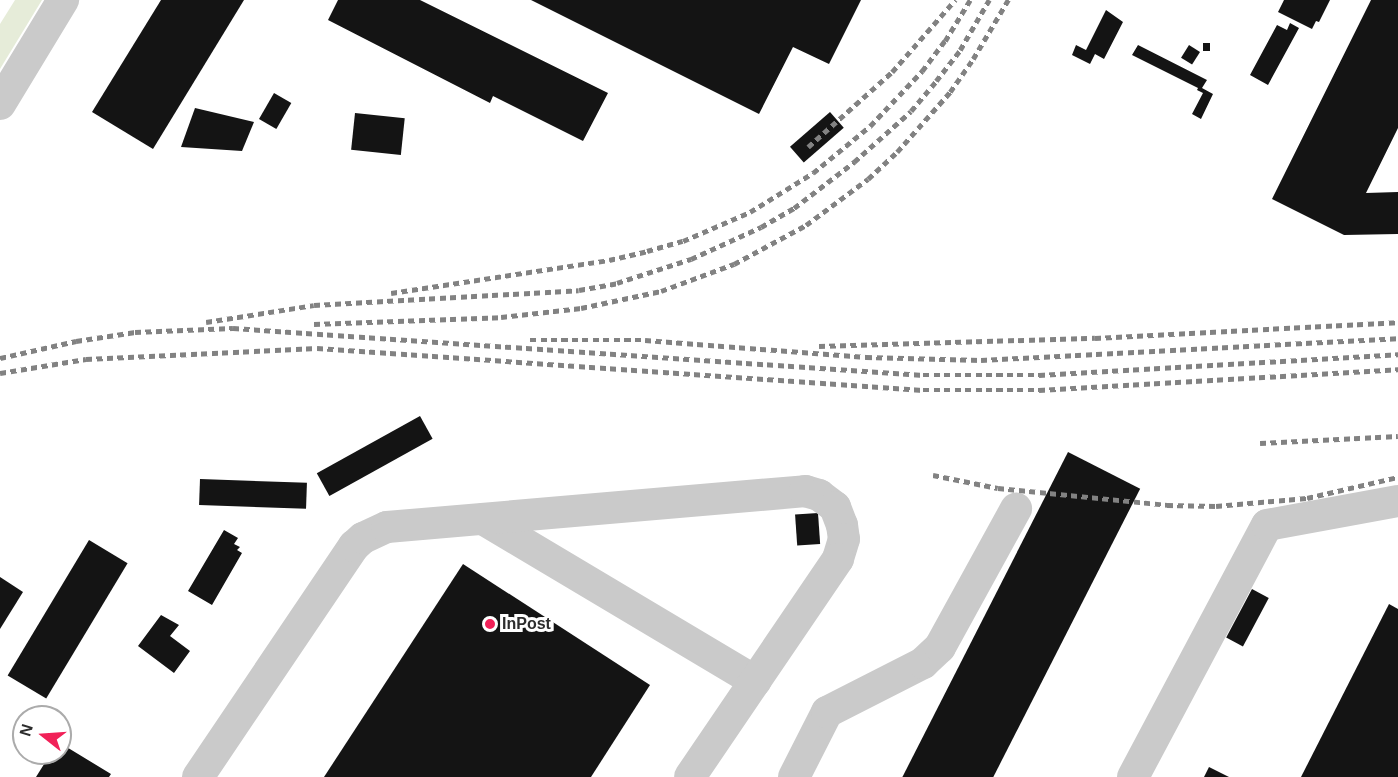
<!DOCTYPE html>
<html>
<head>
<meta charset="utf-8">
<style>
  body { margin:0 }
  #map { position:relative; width:1398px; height:777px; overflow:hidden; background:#fff; font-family:Arial,sans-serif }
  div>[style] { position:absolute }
  .green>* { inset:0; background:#e6ecd9 }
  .building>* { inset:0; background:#141414; transform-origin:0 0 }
  .minor>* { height:32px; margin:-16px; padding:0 16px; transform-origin:16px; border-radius:16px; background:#cacaca }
  .rail>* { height:4.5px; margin-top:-2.25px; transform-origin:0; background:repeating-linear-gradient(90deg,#828282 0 6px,transparent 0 10.5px) }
  .dots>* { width:16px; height:16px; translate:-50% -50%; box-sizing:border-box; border:3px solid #fff; border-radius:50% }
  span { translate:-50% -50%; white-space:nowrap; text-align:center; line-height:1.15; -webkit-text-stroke:6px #fff; paint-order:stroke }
  .poi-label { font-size:16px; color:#2d2d2d; font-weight:700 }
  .left { translate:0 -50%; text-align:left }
  .north { position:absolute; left:12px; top:705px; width:60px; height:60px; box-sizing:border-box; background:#fff; border:2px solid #ababab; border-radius:50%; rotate:287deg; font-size:16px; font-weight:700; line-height:24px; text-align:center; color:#2d2d2d }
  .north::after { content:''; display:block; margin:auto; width:21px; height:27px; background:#f12158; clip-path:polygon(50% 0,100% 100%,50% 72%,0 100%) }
</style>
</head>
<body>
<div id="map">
  <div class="green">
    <i style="clip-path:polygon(15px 0,42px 0,0 69px,0 24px)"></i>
  </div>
  <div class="building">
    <i style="clip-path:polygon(161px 0,244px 0,153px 149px,92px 112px)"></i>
    <i style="clip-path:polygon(338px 0,420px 0,608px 93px,583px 141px,493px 96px,490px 103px,328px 20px)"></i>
    <i style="clip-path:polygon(531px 0,861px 0,829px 64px,793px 47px,759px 114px)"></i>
    <i style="clip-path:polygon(1284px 0,1330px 0,1319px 22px,1316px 21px,1312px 29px,1278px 12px)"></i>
    <i style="clip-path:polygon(1371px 0,1398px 0,1398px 128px,1366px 193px,1398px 192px,1398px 234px,1344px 235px,1272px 199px)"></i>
    <i style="clip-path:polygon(1106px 10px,1123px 22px,1104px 59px,1095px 54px,1090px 64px,1072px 55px,1076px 45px,1086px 50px)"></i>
    <i style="clip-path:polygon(1290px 23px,1299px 28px,1268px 85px,1250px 75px,1277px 25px,1287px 30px)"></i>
    <i style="left:1203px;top:43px;width:7px;height:8px"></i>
    <i style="clip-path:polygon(1138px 45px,1207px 80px,1202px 88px,1213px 94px,1201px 119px,1192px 114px,1203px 93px,1197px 90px,1198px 88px,1132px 55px)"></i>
    <i style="left:1189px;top:45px;width:13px;height:15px;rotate:32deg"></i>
    <i style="left:274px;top:93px;width:20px;height:30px;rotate:30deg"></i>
    <i style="clip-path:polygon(195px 108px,254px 122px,242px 151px,181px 147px)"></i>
    <i style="left:830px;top:112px;width:21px;height:53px;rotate:49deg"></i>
    <i style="left:355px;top:113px;width:50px;height:37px;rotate:6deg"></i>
    <i style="left:420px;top:416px;width:26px;height:118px;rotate:61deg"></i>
    <i style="left:1068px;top:452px;width:81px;height:366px;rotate:27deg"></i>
    <i style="left:200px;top:479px;width:107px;height:26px;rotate:2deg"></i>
    <i style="left:818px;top:513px;width:31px;height:23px;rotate:86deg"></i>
    <i style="clip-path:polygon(224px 530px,238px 538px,234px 544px,240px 547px,237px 550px,242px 553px,212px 605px,188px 591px)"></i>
    <i style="left:89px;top:540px;width:45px;height:158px;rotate:31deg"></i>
    <i style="clip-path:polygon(463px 564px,650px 685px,591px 777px,324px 777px)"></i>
    <i style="clip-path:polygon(0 577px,23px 592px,0 629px)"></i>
    <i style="left:1252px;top:589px;width:19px;height:55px;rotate:28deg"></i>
    <i style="clip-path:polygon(1389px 604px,1398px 609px,1398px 777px,1301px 777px)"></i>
    <i style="clip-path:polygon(161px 615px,179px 625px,170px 636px,190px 651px,174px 673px,138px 646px)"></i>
    <i style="clip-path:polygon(60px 743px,111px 774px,109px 777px,36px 777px,51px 753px,60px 753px)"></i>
    <i style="clip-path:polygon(1209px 767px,1229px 777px,1204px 777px)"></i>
  </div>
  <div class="minor">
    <i style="left:0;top:104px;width:122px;rotate:-58.8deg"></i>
    <i style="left:483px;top:519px;width:317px;rotate:30.8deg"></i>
    <i style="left:198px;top:777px;width:279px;rotate:-56deg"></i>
    <i style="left:354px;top:546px;width:12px;rotate:-42deg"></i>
    <i style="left:363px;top:538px;width:26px;rotate:-25deg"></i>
    <i style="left:387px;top:527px;width:420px;rotate:-4.9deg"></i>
    <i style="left:805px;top:491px;width:15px;rotate:16deg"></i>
    <i style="left:819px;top:495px;width:20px;rotate:37deg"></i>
    <i style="left:835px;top:507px;width:19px;rotate:69deg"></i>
    <i style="left:842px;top:525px;width:14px;rotate:82deg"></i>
    <i style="left:844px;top:539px;width:21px;rotate:107deg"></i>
    <i style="left:838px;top:559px;width:263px;rotate:124.2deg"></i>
    <i style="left:794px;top:777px;width:73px;rotate:-63.1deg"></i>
    <i style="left:827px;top:712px;width:108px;rotate:-27deg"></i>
    <i style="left:923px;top:663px;width:23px;rotate:-43deg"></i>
    <i style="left:940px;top:647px;width:158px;rotate:-61.2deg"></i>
    <i style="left:1133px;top:777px;width:285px;rotate:-62deg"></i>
    <i style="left:1267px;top:525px;width:133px;rotate:-10.4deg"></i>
  </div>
  <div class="rail">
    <i style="left:808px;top:147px;width:113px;rotate:-41.8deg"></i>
    <i style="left:892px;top:72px;width:96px;rotate:-48.8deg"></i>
    <i style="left:391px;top:293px;width:220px;rotate:-8.6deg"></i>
    <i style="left:609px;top:260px;width:39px;rotate:-13deg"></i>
    <i style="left:647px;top:251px;width:37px;rotate:-16deg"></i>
    <i style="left:683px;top:241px;width:73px;rotate:-23.4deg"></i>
    <i style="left:750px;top:212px;width:74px;rotate:-31.8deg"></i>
    <i style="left:813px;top:173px;width:74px;rotate:-39.5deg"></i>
    <i style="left:870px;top:126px;width:76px;rotate:-46.6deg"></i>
    <i style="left:922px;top:71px;width:38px;rotate:-53deg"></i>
    <i style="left:945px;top:41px;width:48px;rotate:-58.6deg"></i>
    <i style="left:206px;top:322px;width:109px;rotate:-8.9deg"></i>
    <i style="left:314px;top:305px;width:265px;rotate:-3.2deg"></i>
    <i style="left:579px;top:290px;width:39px;rotate:-10deg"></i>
    <i style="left:617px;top:283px;width:78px;rotate:-18deg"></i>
    <i style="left:691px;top:259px;width:77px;rotate:-24.6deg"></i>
    <i style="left:761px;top:227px;width:38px;rotate:-30deg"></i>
    <i style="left:794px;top:208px;width:76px;rotate:-37.5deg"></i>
    <i style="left:854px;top:162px;width:76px;rotate:-41.8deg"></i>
    <i style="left:911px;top:111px;width:39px;rotate:-50deg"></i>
    <i style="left:936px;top:81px;width:39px;rotate:-52deg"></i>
    <i style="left:960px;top:50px;width:58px;rotate:-59.9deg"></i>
    <i style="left:314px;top:324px;width:187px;rotate:-2.1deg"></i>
    <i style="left:501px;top:317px;width:81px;rotate:-6.4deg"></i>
    <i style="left:581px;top:308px;width:82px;rotate:-12deg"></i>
    <i style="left:661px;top:291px;width:78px;rotate:-20.3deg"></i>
    <i style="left:734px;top:264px;width:82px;rotate:-28.4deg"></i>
    <i style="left:806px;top:225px;width:77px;rotate:-36.6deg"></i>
    <i style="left:868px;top:179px;width:40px;rotate:-43deg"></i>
    <i style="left:897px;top:152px;width:80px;rotate:-48.5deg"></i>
    <i style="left:950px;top:92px;width:40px;rotate:-55.1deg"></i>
    <i style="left:973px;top:59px;width:69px;rotate:-59.3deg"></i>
    <i style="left:530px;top:340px;width:115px"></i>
    <i style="left:645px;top:340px;width:222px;rotate:4.4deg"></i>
    <i style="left:866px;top:357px;width:115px;rotate:1.5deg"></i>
    <i style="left:981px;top:360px;width:418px;rotate:-3deg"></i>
    <i style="left:819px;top:346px;width:276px;rotate:-1.7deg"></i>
    <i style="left:1095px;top:338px;width:303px;rotate:-3deg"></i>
    <i style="left:0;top:358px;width:78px;rotate:-12.6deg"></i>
    <i style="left:76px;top:341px;width:60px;rotate:-8.7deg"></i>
    <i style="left:135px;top:332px;width:98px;rotate:-2.3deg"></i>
    <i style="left:233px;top:328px;width:692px;rotate:3.9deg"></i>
    <i style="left:923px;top:375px;width:116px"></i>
    <i style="left:1039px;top:375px;width:360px;rotate:-3.3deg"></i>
    <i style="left:0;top:373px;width:87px;rotate:-9.2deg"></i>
    <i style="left:86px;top:359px;width:231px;rotate:-2.7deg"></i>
    <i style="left:317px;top:348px;width:607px;rotate:3.96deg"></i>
    <i style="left:923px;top:390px;width:116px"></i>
    <i style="left:1039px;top:390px;width:360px;rotate:-3.3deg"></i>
    <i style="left:1260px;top:443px;width:138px;rotate:-2.9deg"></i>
    <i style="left:933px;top:475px;width:66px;rotate:11.3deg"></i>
    <i style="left:998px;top:488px;width:170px;rotate:5.7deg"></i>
    <i style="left:1167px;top:505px;width:49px;rotate:1.2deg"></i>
    <i style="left:1216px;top:506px;width:91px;rotate:-5deg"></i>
    <i style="left:1307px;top:498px;width:93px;rotate:-13deg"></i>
  </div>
  <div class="dots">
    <i style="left:490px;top:624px;background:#f12158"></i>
  </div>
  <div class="poi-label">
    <span class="left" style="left:502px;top:624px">InPost</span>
  </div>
  <div class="north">N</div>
</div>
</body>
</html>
